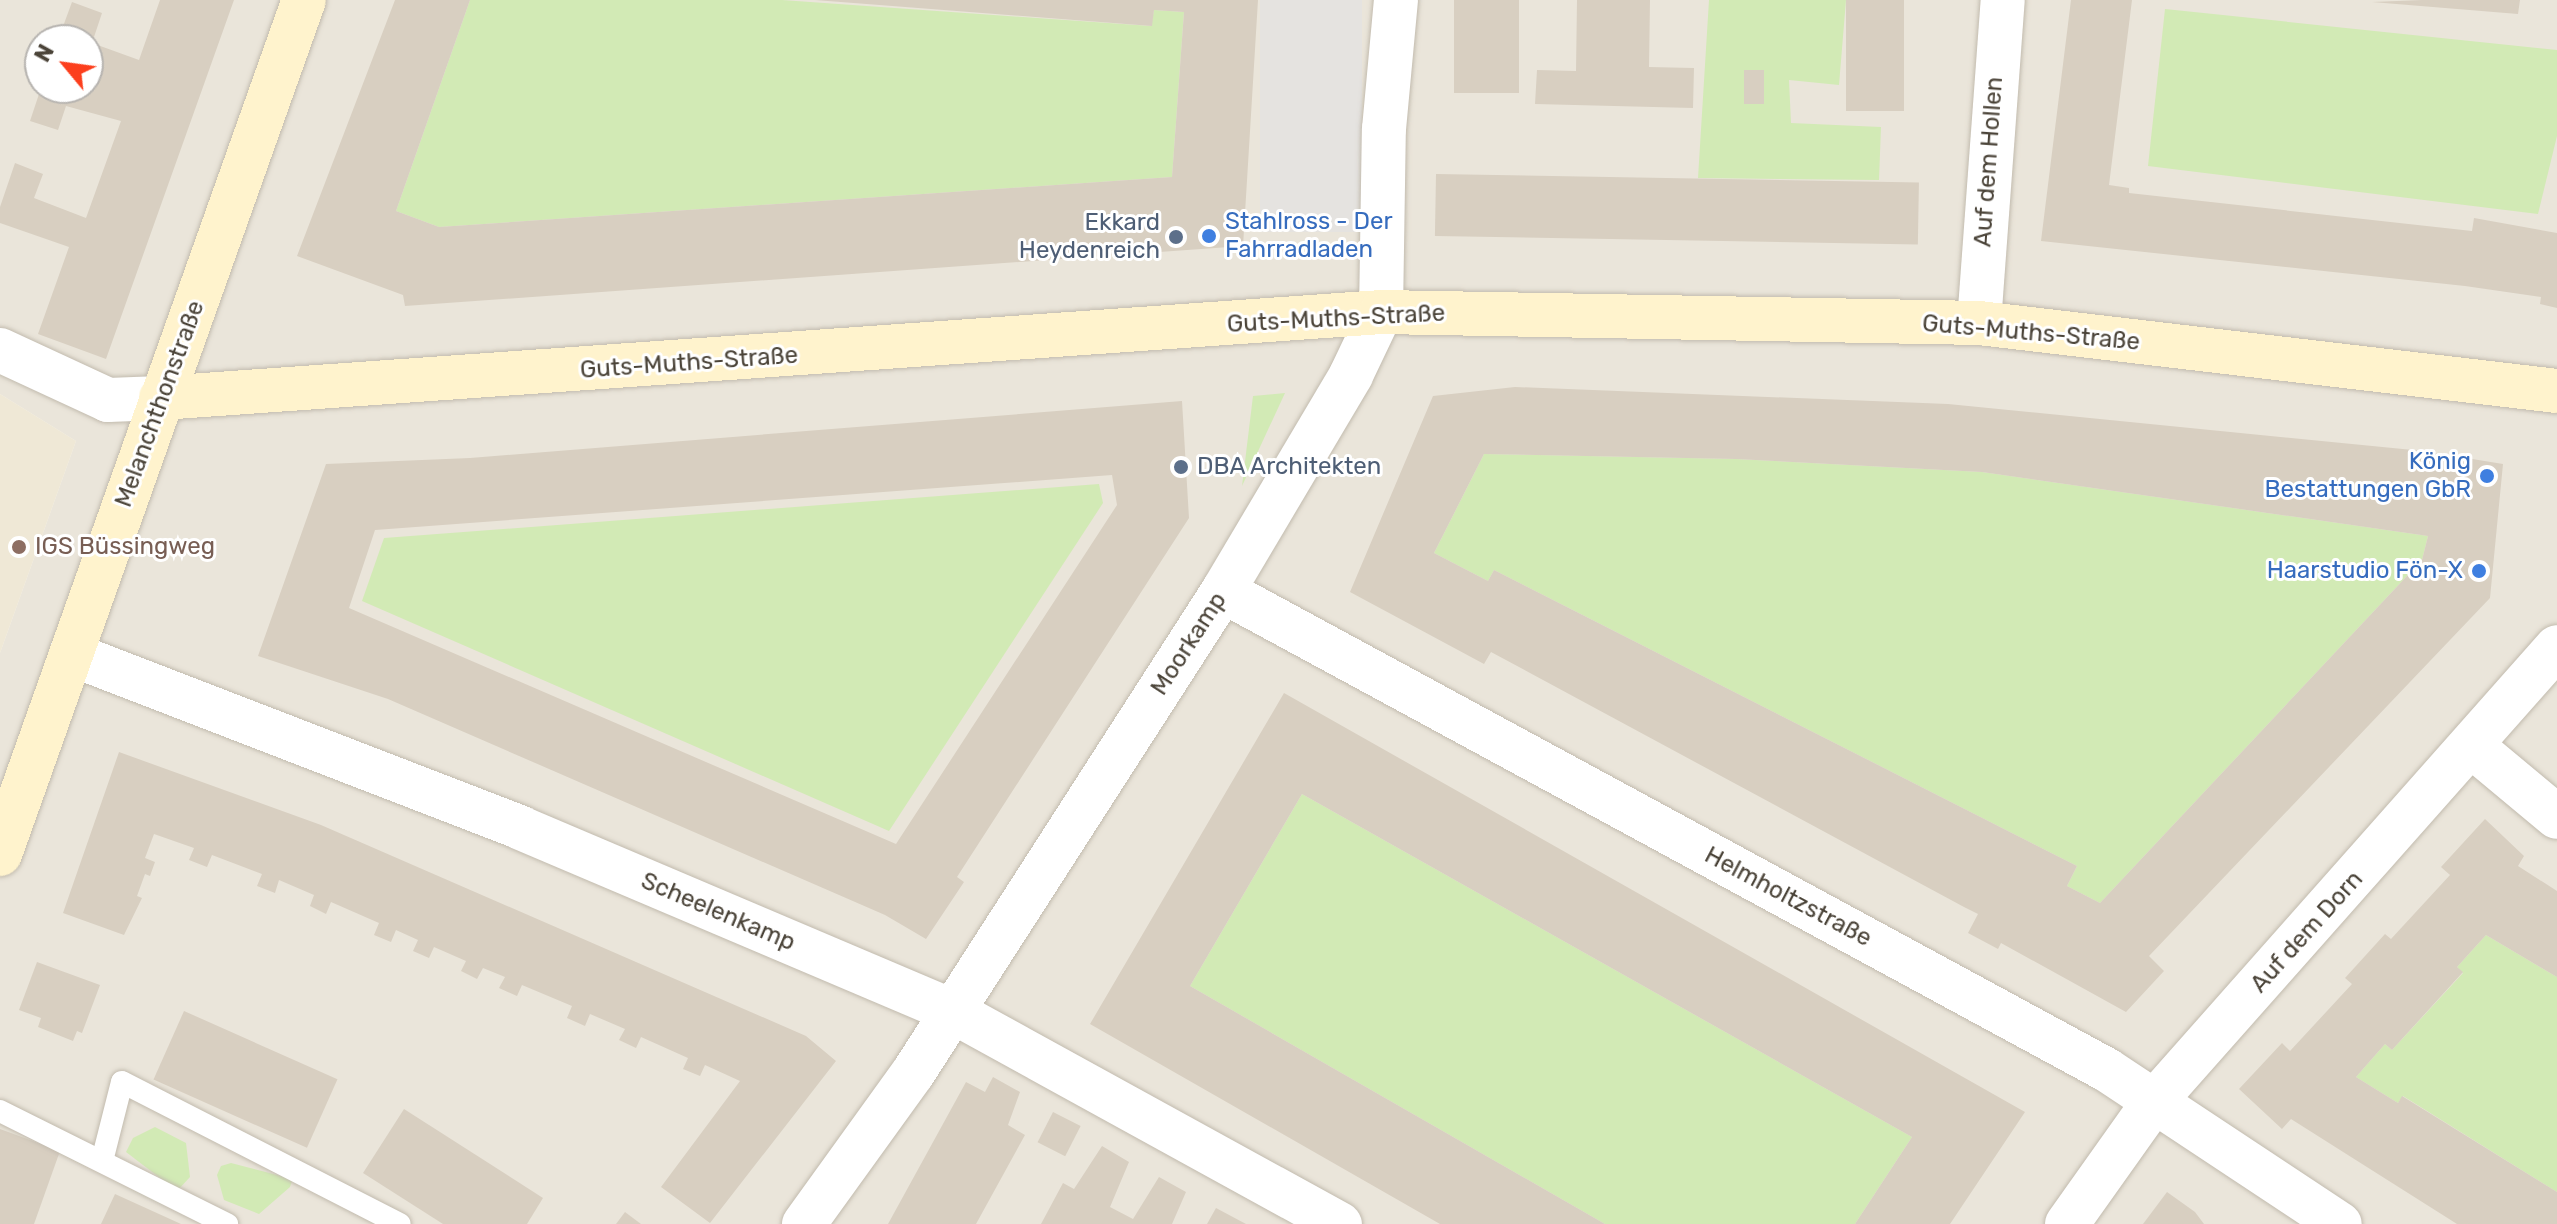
<!DOCTYPE html>
<html>
<head>
<meta charset="utf-8">
<style>
  body { margin:0 }
  #map { position:relative; width:2557px; height:1224px; overflow:hidden; background:#f6f3ec; font-family:Rubik,sans-serif }
  div>[style] { position:absolute }
  .residential>* { inset:0; background:#eae5da }
  .education>* { inset:0; background:#efe8d6 }
  .green>* { inset:0; background:#d2eab5 }
  .parking>* { inset:0; background:#e5e3e0; transform-origin:0 0 }
  .building>* { inset:0; background:#d8cfc1; transform-origin:0 0 }
  .roads { filter:drop-shadow(0 0 2px #c2bbae) drop-shadow(0 0 2px #c2bbae) }
  .lane>* { height:22px; margin:-11px; padding:0 11px; transform-origin:11px; border-radius:11px; background:#fff }
  .street>* { height:44px; margin:-22px; padding:0 22px; transform-origin:22px; border-radius:22px; background:#fff }
  .secondary>* { height:44px; margin:-22px; padding:0 22px; transform-origin:22px; border-radius:22px; background:#fff3cd }
  .dots>* { width:22px; height:22px; translate:-50% -50%; box-sizing:border-box; border:4px solid #fff; border-radius:50% }
  span { translate:-50% -50%; white-space:nowrap; text-align:center; line-height:1.15; -webkit-text-stroke:6px #fff; paint-order:stroke }
  .street-label { font-size:24px; color:#4b4439 }
  .shop-label { font-size:24px; color:#366cbe }
  .left { translate:0 -50%; text-align:left }
  .right { translate:-100% -50%; text-align:right }
  .service-label { font-size:24px; color:#4e5e75 }
  .education-label { font-size:24px; color:#785e54 }
  .north { position:absolute; left:24px; top:24px; width:80px; height:80px; box-sizing:border-box; background:#fff; border:2px solid #b7b4b0; border-radius:50%; rotate:299deg; font-size:22px; font-weight:700; line-height:32px; text-align:center; color:#4b4439 }
  .north::after { content:''; display:block; margin:auto; width:28px; height:36px; background:#fc3f1d; clip-path:polygon(50% 0,100% 100%,50% 72%,0 100%) }
</style>
</head>
<body>
<div id="map">
  <div class="residential">
    <i style="clip-path:polygon(evenodd,0 0,2557px 0,2557px 1224px,0 1224px,0 653px,76px 441px,0 394px,0 0,40px 40px,88px 40px,88px 88px,40px 88px,40px 40px)"></i>
  </div>
  <div class="education">
    <i style="clip-path:polygon(0 394px,76px 441px,0 653px)"></i>
  </div>
  <div class="green">
    <i style="clip-path:polygon(470px 0,782px 0,1151px 26px,1154px 10px,1184px 12px,1172px 177px,439px 227px,396px 211px)"></i>
    <i style="clip-path:polygon(1709px 0,1846px 0,1839px 85px,1789px 80px,1791px 123px,1881px 127px,1879px 180px,1698px 178px)"></i>
    <i style="clip-path:polygon(2165px 9px,2557px 50px,2557px 136px,2538px 214px,2148px 166px)"></i>
    <i style="clip-path:polygon(1285px 393px,1242px 486px,1253px 396px)"></i>
    <i style="clip-path:polygon(1484px 454px,1736px 459px,1982px 472px,2428px 536px,2422px 560px,2100px 903px,2067px 886px,2077px 866px,1494px 570px,1488px 581px,1434px 553px)"></i>
    <i style="clip-path:polygon(1099px 484px,1103px 503px,889px 831px,362px 601px,384px 538px)"></i>
    <i style="clip-path:polygon(1302px 794px,1912px 1137px,1855px 1224px,1605px 1224px,1190px 986px)"></i>
    <i style="clip-path:polygon(2486px 935px,2557px 977px,2557px 1192px,2403px 1096px,2398px 1103px,2356px 1077px,2385px 1044px,2392px 1050px,2463px 973px,2457px 967px)"></i>
    <i style="clip-path:polygon(155px 1127px,186px 1143px,190px 1177px,177px 1191px,126px 1152px,133px 1138px)"></i>
    <i style="clip-path:polygon(231px 1163px,285px 1177px,292px 1181px,290px 1187px,259px 1214px,224px 1200px,217px 1175px,221px 1166px)"></i>
  </div>
  <div class="parking">
    <i style="left:1260px;top:0;width:102px;height:232px"></i>
  </div>
  <div class="building">
    <i style="clip-path:polygon(160px 0,234px 0,106px 359px,38px 334px,69px 247px,0 223px,0 207px,15px 163px,43px 174px,34px 198px,86px 218px,121px 121px,66px 106px,58px 130px,30px 121px,41px 88px,88px 88px,88px 40px,58px 40px,72px 2px,102px 13px,92px 43px,139px 60px)"></i>
    <i style="clip-path:polygon(395px 0,470px 0,396px 211px,439px 227px,1172px 177px,1184px 12px,1154px 10px,1152px 26px,815px 0,1258px 0,1243px 246px,405px 306px,403px 295px,297px 256px)"></i>
    <i style="left:1454px;top:0;width:65px;height:93px"></i>
    <i style="clip-path:polygon(1577px 0,1650px 0,1649px 67px,1694px 68px,1693px 108px,1535px 104px,1537px 70px,1576px 71px)"></i>
    <i style="left:1846px;top:0;width:58px;height:111px"></i>
    <i style="clip-path:polygon(2071px 0,2132px 0,2109px 185px,2129px 188px,2129px 193px,2472px 231px,2474px 218px,2557px 233px,2557px 308px,2540px 304px,2541px 297px,2465px 286px,2041px 241px)"></i>
    <i style="clip-path:polygon(2422px 0,2520px 0,2518px 14px,2372px 2px)"></i>
    <i style="left:1744px;top:70px;width:20px;height:34px"></i>
    <i style="left:1436px;top:174px;width:483px;height:62px;rotate:1deg"></i>
    <i style="clip-path:polygon(evenodd,1515px 387px,1948px 404px,2423px 451px,2503px 464px,2490px 598px,2149px 956px,2164px 971px,2126px 1012px,2001px 943px,1998px 949px,1968px 933px,1978px 914px,1964px 907px,1491px 652px,1484px 664px,1350px 592px,1433px 396px,1515px 387px,1484px 454px,1736px 459px,1982px 472px,2428px 536px,2422px 560px,2100px 903px,2067px 886px,2077px 866px,1494px 570px,1488px 581px,1434px 553px,1484px 454px)"></i>
    <i style="clip-path:polygon(evenodd,1182px 401px,1189px 518px,957px 877px,964px 882px,926px 939px,885px 915px,388px 699px,258px 656px,326px 464px,470px 458px,1182px 401px,1112px 475px,1117px 505px,896px 844px,349px 608px,375px 530px,1112px 475px)"></i>
    <i style="clip-path:polygon(1284px 693px,2025px 1112px,1950px 1224px,1855px 1224px,1912px 1137px,1302px 794px,1190px 986px,1605px 1224px,1440px 1224px,1090px 1024px)"></i>
    <i style="clip-path:polygon(119px 752px,321px 825px,806px 1036px,836px 1061px,710px 1223px,661px 1187px,740px 1081px,705px 1065px,700px 1076px,683px 1069px,688px 1058px,641px 1037px,636px 1048px,619px 1040px,625px 1029px,590px 1014px,585px 1026px,567px 1018px,572px 1006px,522px 985px,517px 996px,499px 988px,505px 977px,483px 968px,477px 979px,461px 971px,466px 961px,434px 947px,429px 958px,413px 951px,418px 940px,396px 930px,391px 942px,374px 935px,379px 923px,331px 902px,326px 914px,310px 906px,314px 895px,279px 880px,275px 893px,257px 886px,262px 874px,212px 855px,207px 867px,189px 860px,194px 848px,154px 834px,145px 858px,155px 862px,150px 876px,145px 874px,137px 896px,142px 898px,124px 935px,63px 913px)"></i>
    <i style="clip-path:polygon(2485px 819px,2524px 856px,2518px 866px,2557px 891px,2557px 977px,2486px 935px,2457px 967px,2463px 972px,2392px 1050px,2385px 1044px,2356px 1077px,2398px 1103px,2402px 1096px,2557px 1192px,2557px 1224px,2457px 1224px,2291px 1119px,2282px 1129px,2239px 1089px,2282px 1043px,2290px 1051px,2352px 984px,2345px 978px,2385px 934px,2391px 939px,2450px 875px,2441px 867px)"></i>
    <i style="clip-path:polygon(37px 962px,100px 985px,82px 1033px,77px 1031px,73px 1041px,38px 1027px,41px 1018px,19px 1010px)"></i>
    <i style="left:184px;top:1011px;width:168px;height:75px;rotate:24deg"></i>
    <i style="clip-path:polygon(993px 1077px,1020px 1092px,1008px 1125px,1025px 1135px,976px 1224px,888px 1224px,966px 1082px,985px 1092px)"></i>
    <i style="clip-path:polygon(404px 1109px,543px 1198px,527px 1224px,443px 1224px,363px 1173px)"></i>
    <i style="left:1053px;top:1112px;width:31px;height:34px;rotate:27deg"></i>
    <i style="clip-path:polygon(0 1129px,60px 1151px,34px 1224px,0 1224px)"></i>
    <i style="clip-path:polygon(1102px 1146px,1129px 1162px,1110px 1207px,1133px 1219px,1159px 1177px,1186px 1192px,1172px 1224px,1041px 1224px,1063px 1183px,1074px 1189px)"></i>
    <i style="clip-path:polygon(2167px 1192px,2195px 1212px,2204px 1224px,2143px 1224px)"></i>
    <i style="clip-path:polygon(115px 1194px,181px 1224px,101px 1224px)"></i>
    <i style="clip-path:polygon(1216px 1208px,1246px 1224px,1207px 1224px)"></i>
    <i style="clip-path:polygon(625px 1212px,641px 1224px,616px 1224px)"></i>
  </div>
  <div class="roads">
    <div class="lane">
      <i style="left:0;top:1111px;width:254px;rotate:26.5deg"></i>
      <i style="left:102px;top:1161px;width:81px;rotate:-75.8deg"></i>
      <i style="left:122px;top:1082px;width:312px;rotate:27.1deg"></i>
    </div>
    <div class="street">
      <i style="left:1979px;top:323px;width:324px;rotate:-85.8deg"></i>
      <i style="left:0;top:350px;width:119px;rotate:24.8deg"></i>
      <i style="left:108px;top:400px;width:53px;rotate:-2.2deg"></i>
      <i style="left:1223px;top:591px;width:1005px;rotate:28.45deg"></i>
      <i style="left:2107px;top:1070px;width:279px;rotate:33.5deg"></i>
      <i style="left:71px;top:654px;width:482px;rotate:21.1deg"></i>
      <i style="left:521px;top:828px;width:466px;rotate:23deg"></i>
      <i style="left:950px;top:1010px;width:445px;rotate:28.8deg"></i>
      <i style="left:2473px;top:747px;width:109px;rotate:39.8deg"></i>
      <i style="left:804px;top:1224px;width:186px;rotate:-54.2deg"></i>
      <i style="left:913px;top:1073px;width:573px;rotate:-57.25deg"></i>
      <i style="left:1223px;top:591px;width:251px;rotate:-59.3deg"></i>
      <i style="left:1351px;top:375px;width:70px;rotate:-64.5deg"></i>
      <i style="left:1381px;top:312px;width:183px;rotate:-89.1deg"></i>
      <i style="left:1384px;top:129px;width:130px;rotate:-84.7deg"></i>
      <i style="left:2067px;top:1224px;width:148px;rotate:-54.6deg"></i>
      <i style="left:2153px;top:1103px;width:609px;rotate:-48.46deg"></i>
    </div>
    <div class="secondary">
      <i style="left:161px;top:398px;width:1223px;rotate:-4.03deg"></i>
      <i style="left:1381px;top:312px;width:598px;rotate:1.05deg"></i>
      <i style="left:1979px;top:323px;width:582px;rotate:6.71deg"></i>
      <i style="left:0;top:854px;width:906px;rotate:-70.41deg"></i>
    </div>
  </div>
  <div class="dots">
    <i style="left:1209px;top:236px;background:#3f7fe0"></i>
    <i style="left:1176px;top:237px;background:#5c6f8a"></i>
    <i style="left:1181px;top:467px;background:#5c6f8a"></i>
    <i style="left:2487px;top:476px;background:#3f7fe0"></i>
    <i style="left:19px;top:547px;background:#8d6e63"></i>
    <i style="left:2479px;top:571px;background:#3f7fe0"></i>
  </div>
  <div class="street-label">
    <span style="left:1989px;top:162px;rotate:-86deg">Auf dem Hollen</span>
    <span style="left:1336px;top:319px;rotate:-3deg">Guts-Muths-Straße</span>
    <span style="left:2031px;top:333px;rotate:5deg">Guts-Muths-Straße</span>
    <span style="left:689px;top:363px;rotate:-4deg">Guts-Muths-Straße</span>
    <span style="left:160px;top:404px;rotate:-70deg">Melanchthonstraße</span>
    <span style="left:1189px;top:644px;rotate:-57deg">Moorkamp</span>
    <span style="left:1788px;top:897px;rotate:28deg">Helmholtzstraße</span>
    <span style="left:718px;top:912px;rotate:23deg">Scheelenkamp</span>
    <span style="left:2307px;top:932px;rotate:-48deg">Auf dem Dorn</span>
  </div>
  <div class="shop-label">
    <span class="left" style="left:1225px;top:236px">Stahlross - Der<br>Fahrradladen</span>
    <span class="right" style="left:2471px;top:476px">König<br>Bestattungen GbR</span>
    <span class="right" style="left:2463px;top:571px">Haarstudio Fön-X</span>
  </div>
  <div class="service-label">
    <span class="right" style="left:1160px;top:237px">Ekkard<br>Heydenreich</span>
    <span class="left" style="left:1197px;top:467px">DBA Architekten</span>
  </div>
  <div class="education-label">
    <span class="left" style="left:35px;top:547px">IGS Büssingweg</span>
  </div>
  <div class="north">N</div>
</div>
</body>
</html>
